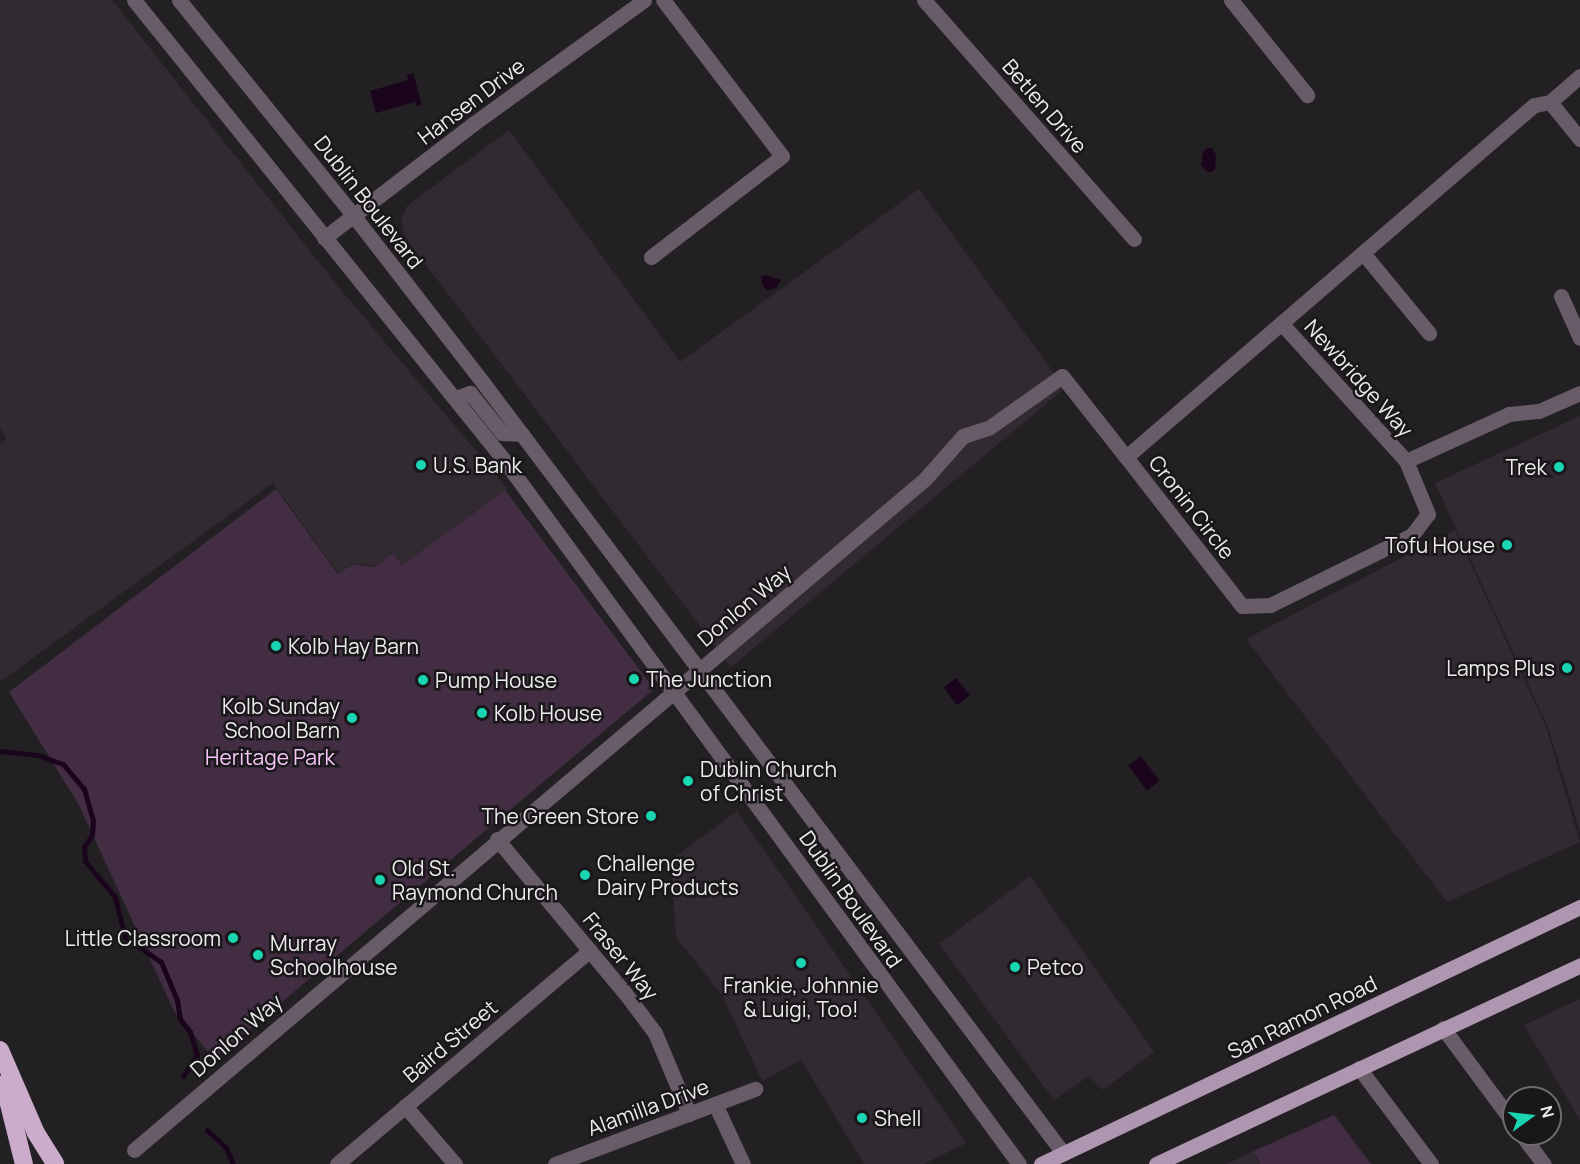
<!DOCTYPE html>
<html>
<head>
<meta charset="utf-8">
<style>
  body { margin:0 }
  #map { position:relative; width:1580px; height:1164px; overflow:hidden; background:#232023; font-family:Manrope,sans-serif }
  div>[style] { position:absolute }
  .built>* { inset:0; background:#312a31 }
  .green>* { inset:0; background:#422d43 }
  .water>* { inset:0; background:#1a051c; transform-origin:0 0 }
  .stream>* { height:5px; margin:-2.5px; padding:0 2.5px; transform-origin:2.5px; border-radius:2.5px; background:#1a051c }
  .minor>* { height:15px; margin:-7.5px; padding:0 7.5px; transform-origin:7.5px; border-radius:7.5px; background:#685c68 }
  .major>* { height:15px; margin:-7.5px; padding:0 7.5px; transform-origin:7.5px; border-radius:7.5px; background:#af96b0 }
  .highway>* { height:18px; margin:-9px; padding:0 9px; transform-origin:9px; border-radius:9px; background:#cbaccc }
  .dots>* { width:16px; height:16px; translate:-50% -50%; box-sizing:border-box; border:3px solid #1a171a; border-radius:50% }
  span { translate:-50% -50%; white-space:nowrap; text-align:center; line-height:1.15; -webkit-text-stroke:5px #1a171a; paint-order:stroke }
  .street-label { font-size:21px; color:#edebed }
  .poi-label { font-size:21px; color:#edebed }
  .left { translate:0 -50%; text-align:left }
  .right { translate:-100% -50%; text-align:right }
  .park-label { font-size:21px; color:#f6c6f9 }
  .north { position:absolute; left:1502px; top:1086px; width:60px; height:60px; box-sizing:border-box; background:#1a171a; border:2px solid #6e6c6e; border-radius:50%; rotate:75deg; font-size:16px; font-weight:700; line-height:24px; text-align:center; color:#edebed }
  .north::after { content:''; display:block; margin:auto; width:21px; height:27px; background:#1ad5b2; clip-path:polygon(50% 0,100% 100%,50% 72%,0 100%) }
</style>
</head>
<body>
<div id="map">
  <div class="built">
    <i style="clip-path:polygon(0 0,112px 0,337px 285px,507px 488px,402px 565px,393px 553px,374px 566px,353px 563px,339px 574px,273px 483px,0 682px,0 444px,7px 438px,0 428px)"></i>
    <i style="clip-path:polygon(509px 130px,680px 362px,919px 189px,1065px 388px,731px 667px,405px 237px,401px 221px,407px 206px)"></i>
    <i style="clip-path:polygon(1580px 416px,1580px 832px,1548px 727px,1435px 483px)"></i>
    <i style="clip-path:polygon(1455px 530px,1546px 727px,1580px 842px,1447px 902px,1246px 639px)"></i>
    <i style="clip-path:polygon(737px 811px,966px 1143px,924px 1164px,864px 1164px,801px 1060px,762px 1081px,722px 995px,676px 937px,671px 860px)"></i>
    <i style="clip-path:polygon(1030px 876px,1154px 1052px,1103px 1090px,1089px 1076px,1054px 1100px,939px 944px)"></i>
    <i style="clip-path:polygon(1580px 999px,1580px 1120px,1524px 1025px)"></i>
    <i style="clip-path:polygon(1254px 1151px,1259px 1164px,1227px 1164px)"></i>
  </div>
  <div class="green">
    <i style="clip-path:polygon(276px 489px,338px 574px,353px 564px,374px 567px,393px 553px,402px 565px,505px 490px,654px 689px,214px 1059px,174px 1011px,79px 805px,9px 692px)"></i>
    <i style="clip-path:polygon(1334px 1115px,1371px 1164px,1260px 1164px,1254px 1151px)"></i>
  </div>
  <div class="water">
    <i style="clip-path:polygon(413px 73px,422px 105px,416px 106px,415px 102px,376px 113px,370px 91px,408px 80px,407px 75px)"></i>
    <i style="clip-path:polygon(1207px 148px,1212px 148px,1216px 155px,1215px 170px,1211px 172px,1207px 172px,1201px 165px,1203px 152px)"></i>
    <i style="clip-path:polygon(766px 275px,781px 280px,777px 287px,768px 291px,762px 285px,761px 276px)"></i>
    <i style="left:956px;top:678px;width:22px;height:16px;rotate:51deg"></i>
    <i style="left:1141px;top:756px;width:31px;height:16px;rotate:53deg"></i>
  </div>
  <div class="stream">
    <i style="left:0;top:751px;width:38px;rotate:6deg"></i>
    <i style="left:38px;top:755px;width:27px;rotate:20deg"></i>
    <i style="left:63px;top:764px;width:33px;rotate:50deg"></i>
    <i style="left:84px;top:789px;width:32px;rotate:74deg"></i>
    <i style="left:93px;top:820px;width:15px;rotate:94deg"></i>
    <i style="left:92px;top:835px;width:14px;rotate:124deg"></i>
    <i style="left:84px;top:847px;width:14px;rotate:86deg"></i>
    <i style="left:85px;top:861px;width:47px;rotate:50.2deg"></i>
    <i style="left:115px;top:897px;width:41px;rotate:76deg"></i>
    <i style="left:125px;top:937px;width:44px;rotate:34.8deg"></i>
    <i style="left:161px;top:962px;width:41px;rotate:67.2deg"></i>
    <i style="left:177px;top:1000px;width:19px;rotate:81deg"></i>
    <i style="left:180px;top:1019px;width:16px;rotate:52deg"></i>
    <i style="left:190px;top:1032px;width:24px;rotate:73deg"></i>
    <i style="left:197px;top:1055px;width:25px;rotate:124deg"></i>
    <i style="left:207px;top:1130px;width:26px;rotate:43deg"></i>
    <i style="left:226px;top:1148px;width:17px;rotate:66deg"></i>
  </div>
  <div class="minor">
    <i style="left:134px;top:0;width:590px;rotate:51.19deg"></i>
    <i style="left:504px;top:460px;width:872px;rotate:53.81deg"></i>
    <i style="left:179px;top:0;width:277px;rotate:51deg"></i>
    <i style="left:353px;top:215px;width:214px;rotate:52.2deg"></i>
    <i style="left:484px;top:384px;width:963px;rotate:53.02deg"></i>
    <i style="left:924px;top:0;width:318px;rotate:48.7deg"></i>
    <i style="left:1231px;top:0;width:122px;rotate:51.3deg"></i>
    <i style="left:1580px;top:76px;width:40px;rotate:139deg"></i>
    <i style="left:1550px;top:102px;width:16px;rotate:169deg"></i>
    <i style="left:1534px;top:105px;width:539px;rotate:139.21deg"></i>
    <i style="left:1126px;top:457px;width:189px;rotate:52.1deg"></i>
    <i style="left:1242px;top:606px;width:28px;rotate:-2deg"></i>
    <i style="left:1270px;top:605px;width:158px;rotate:-26.2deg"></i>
    <i style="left:1412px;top:535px;width:26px;rotate:-53deg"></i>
    <i style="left:1428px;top:514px;width:57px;rotate:-112.5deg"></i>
    <i style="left:1406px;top:461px;width:113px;rotate:-24.5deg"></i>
    <i style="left:1509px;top:414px;width:30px;rotate:-6deg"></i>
    <i style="left:1539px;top:411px;width:45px;rotate:-23.7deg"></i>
    <i style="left:1550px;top:102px;width:48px;rotate:51deg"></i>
    <i style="left:324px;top:238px;width:188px;rotate:-37.4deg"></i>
    <i style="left:473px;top:124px;width:211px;rotate:-35.9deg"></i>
    <i style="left:1363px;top:253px;width:104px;rotate:50.5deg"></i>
    <i style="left:651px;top:257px;width:165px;rotate:-37.6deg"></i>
    <i style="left:782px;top:156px;width:196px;rotate:-127.3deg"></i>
    <i style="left:1561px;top:296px;width:46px;rotate:65.7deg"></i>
    <i style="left:1281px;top:323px;width:186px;rotate:47.8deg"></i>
    <i style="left:456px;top:398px;width:15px;rotate:-20deg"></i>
    <i style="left:470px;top:393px;width:51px;rotate:51.3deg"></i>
    <i style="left:502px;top:433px;width:20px;rotate:3deg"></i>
    <i style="left:497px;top:839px;width:200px;rotate:50.3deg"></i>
    <i style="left:625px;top:993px;width:50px;rotate:53.1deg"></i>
    <i style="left:655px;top:1033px;width:88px;rotate:67.2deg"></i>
    <i style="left:1443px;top:1028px;width:119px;rotate:53.5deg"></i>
    <i style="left:1359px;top:1068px;width:120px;rotate:53.1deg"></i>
    <i style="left:715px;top:1104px;width:66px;rotate:65deg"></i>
    <i style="left:405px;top:1106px;width:77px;rotate:49.2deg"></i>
    <i style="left:1521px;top:1134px;width:38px;rotate:53deg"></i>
    <i style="left:134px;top:1150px;width:1037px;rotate:-40.31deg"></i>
    <i style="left:925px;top:479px;width:57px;rotate:-48.5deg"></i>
    <i style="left:963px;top:436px;width:28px;rotate:-18deg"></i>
    <i style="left:990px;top:427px;width:88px;rotate:-35.3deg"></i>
    <i style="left:1062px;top:376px;width:103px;rotate:51.7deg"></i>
    <i style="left:337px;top:1164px;width:331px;rotate:-40.2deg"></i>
    <i style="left:555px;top:1164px;width:214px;rotate:-20.6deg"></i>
  </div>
  <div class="major">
    <i style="left:1041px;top:1164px;width:597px;rotate:-25.49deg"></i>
    <i style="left:1156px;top:1164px;width:468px;rotate:-25.1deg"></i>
  </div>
  <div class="highway">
    <i style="left:0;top:1050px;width:90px;rotate:66.6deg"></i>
    <i style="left:36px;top:1133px;width:36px;rotate:58deg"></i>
    <i style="left:4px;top:1084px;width:82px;rotate:76deg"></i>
  </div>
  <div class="dots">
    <i style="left:421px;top:465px;background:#1ad5b2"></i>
    <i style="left:1559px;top:467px;background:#1ad5b2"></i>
    <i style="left:1507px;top:545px;background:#1ad5b2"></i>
    <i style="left:276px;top:646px;background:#1ad5b2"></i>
    <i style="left:1567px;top:668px;background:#1ad5b2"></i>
    <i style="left:634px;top:679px;background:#1ad5b2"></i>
    <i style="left:423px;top:680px;background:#1ad5b2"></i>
    <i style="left:482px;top:713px;background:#1ad5b2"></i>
    <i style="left:352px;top:718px;background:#1ad5b2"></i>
    <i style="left:688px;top:781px;background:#1ad5b2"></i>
    <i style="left:651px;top:816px;background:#1ad5b2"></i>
    <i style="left:585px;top:875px;background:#1ad5b2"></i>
    <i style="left:380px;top:880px;background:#1ad5b2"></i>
    <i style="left:233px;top:938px;background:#1ad5b2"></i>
    <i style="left:258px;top:955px;background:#1ad5b2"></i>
    <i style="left:801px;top:963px;background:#1ad5b2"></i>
    <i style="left:1015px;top:967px;background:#1ad5b2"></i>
    <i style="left:862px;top:1118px;background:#1ad5b2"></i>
  </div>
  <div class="street-label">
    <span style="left:471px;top:101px;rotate:-37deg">Hansen Drive</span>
    <span style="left:1045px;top:106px;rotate:49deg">Betlen Drive</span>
    <span style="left:369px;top:202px;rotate:52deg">Dublin Boulevard</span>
    <span style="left:1359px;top:378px;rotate:48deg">Newbridge Way</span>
    <span style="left:1192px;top:507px;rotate:52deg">Cronin Circle</span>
    <span style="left:744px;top:605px;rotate:-40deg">Donlon Way</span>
    <span style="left:851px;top:899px;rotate:55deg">Dublin Boulevard</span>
    <span style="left:621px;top:956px;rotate:51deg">Fraser Way</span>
    <span style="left:1302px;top:1017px;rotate:-26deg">San Ramon Road</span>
    <span style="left:236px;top:1035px;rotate:-41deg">Donlon Way</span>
    <span style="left:450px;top:1041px;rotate:-40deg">Baird Street</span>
    <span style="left:648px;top:1107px;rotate:-20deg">Alamilla Drive</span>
  </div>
  <div class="poi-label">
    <span class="left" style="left:433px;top:465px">U.S. Bank</span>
    <span class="right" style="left:1547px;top:467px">Trek</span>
    <span class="right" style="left:1495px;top:545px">Tofu House</span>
    <span class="left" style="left:288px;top:646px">Kolb Hay Barn</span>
    <span class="right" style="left:1555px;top:668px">Lamps Plus</span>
    <span class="left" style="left:646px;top:679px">The Junction</span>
    <span class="left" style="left:435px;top:680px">Pump House</span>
    <span class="right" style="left:340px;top:718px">Kolb Sunday<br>School Barn</span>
    <span class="left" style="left:494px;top:713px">Kolb House</span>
    <span class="left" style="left:700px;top:781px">Dublin Church<br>of Christ</span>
    <span class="right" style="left:639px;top:816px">The Green Store</span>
    <span class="left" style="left:597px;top:875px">Challenge<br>Dairy Products</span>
    <span class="left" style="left:392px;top:880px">Old St.<br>Raymond Church</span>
    <span class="right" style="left:221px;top:938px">Little Classroom</span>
    <span class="left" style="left:270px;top:955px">Murray<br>Schoolhouse</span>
    <span class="left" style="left:1027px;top:967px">Petco</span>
    <span style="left:801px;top:997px">Frankie, Johnnie<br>&amp; Luigi, Too!</span>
    <span class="left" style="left:874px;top:1118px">Shell</span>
  </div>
  <div class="park-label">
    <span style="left:270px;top:757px">Heritage Park</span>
  </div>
  <div class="north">N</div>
</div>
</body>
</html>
